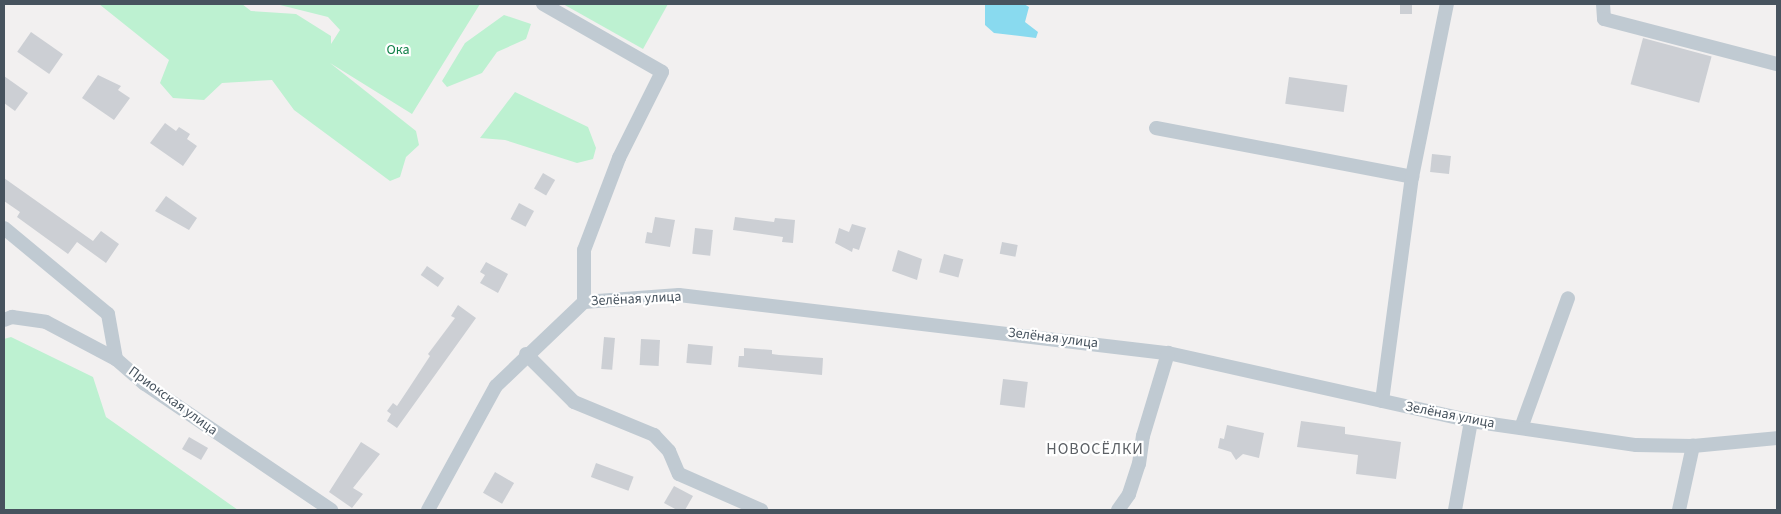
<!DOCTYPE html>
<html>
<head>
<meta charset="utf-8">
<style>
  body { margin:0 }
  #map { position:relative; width:1781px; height:514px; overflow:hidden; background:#f2f0f0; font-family:"Source Sans 3",sans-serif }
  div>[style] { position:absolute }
  .green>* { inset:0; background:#bdf1d1 }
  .water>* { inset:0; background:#89daef }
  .building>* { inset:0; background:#cccfd4; transform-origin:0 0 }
  .minor>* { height:14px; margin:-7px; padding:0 7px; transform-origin:7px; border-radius:7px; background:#c0cad2 }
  span { translate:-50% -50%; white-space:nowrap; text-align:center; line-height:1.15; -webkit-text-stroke:4.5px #fff; paint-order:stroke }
  .park-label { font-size:14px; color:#14834b }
  .street-label { font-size:14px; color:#47535e }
  .quarter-label { font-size:16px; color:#5c6065; letter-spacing:1px }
  .frame { position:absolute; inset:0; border:5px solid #47535e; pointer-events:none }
</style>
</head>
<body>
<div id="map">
  <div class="green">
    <i style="clip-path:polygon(99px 4px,242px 4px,251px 11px,296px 14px,331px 36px,331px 44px,340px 30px,328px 17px,276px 4px,480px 4px,412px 114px,330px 63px,416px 131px,419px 145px,406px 157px,400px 177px,390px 181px,294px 110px,272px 80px,222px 83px,204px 100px,173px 98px,160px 83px,169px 60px)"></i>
    <i style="clip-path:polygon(563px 4px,668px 4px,643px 49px)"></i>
    <i style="clip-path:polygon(504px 15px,531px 24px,526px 39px,497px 52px,482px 73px,447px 87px,442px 81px,465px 43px)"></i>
    <i style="clip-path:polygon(515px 92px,588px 127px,596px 148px,593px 159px,577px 163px,505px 140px,480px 138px)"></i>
    <i style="clip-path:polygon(11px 337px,93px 377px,106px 417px,238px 510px,4px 510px,4px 339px)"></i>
  </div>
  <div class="water">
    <i style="clip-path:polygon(985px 4px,1024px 4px,1029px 7px,1025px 22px,1038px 32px,1036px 38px,994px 33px,985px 25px)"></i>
  </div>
  <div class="building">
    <i style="left:1400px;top:4px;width:12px;height:10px"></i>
    <i style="left:31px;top:32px;width:39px;height:24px;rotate:35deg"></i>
    <i style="left:1643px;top:38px;width:71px;height:48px;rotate:15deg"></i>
    <i style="clip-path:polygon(98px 75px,121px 86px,118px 90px,130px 98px,114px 120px,82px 98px)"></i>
    <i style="clip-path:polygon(4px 76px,28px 93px,15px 111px,4px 103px)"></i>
    <i style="left:1289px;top:77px;width:59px;height:27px;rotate:8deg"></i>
    <i style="clip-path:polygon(165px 123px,176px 131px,179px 127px,190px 134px,187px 139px,197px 146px,183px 166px,150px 143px)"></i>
    <i style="left:1432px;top:154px;width:19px;height:18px;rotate:6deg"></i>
    <i style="left:543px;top:173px;width:14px;height:18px;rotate:30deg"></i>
    <i style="clip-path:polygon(4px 178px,93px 241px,101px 231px,119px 244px,106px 263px,77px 242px,68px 254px,17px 217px,20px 212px,4px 201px)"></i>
    <i style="clip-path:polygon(166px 196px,197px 218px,189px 230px,155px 211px)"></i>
    <i style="left:519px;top:203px;width:17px;height:18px;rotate:28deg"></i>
    <i style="clip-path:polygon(655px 217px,675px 220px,670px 247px,645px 243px,647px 232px,652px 233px)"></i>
    <i style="clip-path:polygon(735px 217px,774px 222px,775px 218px,795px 220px,793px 243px,782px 242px,783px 237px,733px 230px)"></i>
    <i style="clip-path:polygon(852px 224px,866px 228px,859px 250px,853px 248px,852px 252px,835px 243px,839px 228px,849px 232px)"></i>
    <i style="left:695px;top:228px;width:18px;height:26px;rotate:6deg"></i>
    <i style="left:1002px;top:242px;width:16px;height:12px;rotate:11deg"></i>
    <i style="clip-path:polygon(898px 250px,922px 259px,917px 280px,892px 271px)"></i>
    <i style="left:944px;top:254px;width:20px;height:19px;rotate:15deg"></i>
    <i style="clip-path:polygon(486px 262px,508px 274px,498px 293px,480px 283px,485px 275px,480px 272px)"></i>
    <i style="left:427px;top:266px;width:21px;height:11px;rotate:35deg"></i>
    <i style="clip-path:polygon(458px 305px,476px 318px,397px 428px,387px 421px,391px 414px,387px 411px,393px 403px,397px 406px,409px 388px,430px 356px,428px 354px,455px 318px,451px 316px)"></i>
    <i style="left:604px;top:337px;width:11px;height:32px;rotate:5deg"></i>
    <i style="left:641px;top:339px;width:19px;height:26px;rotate:3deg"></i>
    <i style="left:688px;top:344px;width:25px;height:19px;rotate:5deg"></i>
    <i style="clip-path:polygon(744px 348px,772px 350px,772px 354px,779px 355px,823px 358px,822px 375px,738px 367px,739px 356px,744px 356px)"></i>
    <i style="left:1003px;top:379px;width:25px;height:26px;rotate:7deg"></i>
    <i style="clip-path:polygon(1301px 421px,1345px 427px,1345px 434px,1401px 442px,1396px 479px,1356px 474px,1358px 455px,1297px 447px)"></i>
    <i style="clip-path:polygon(1227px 425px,1264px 433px,1259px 458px,1243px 454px,1236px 460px,1231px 452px,1218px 448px,1220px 438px,1224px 439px)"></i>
    <i style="left:189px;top:437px;width:22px;height:14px;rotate:30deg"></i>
    <i style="clip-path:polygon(361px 442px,380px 454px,353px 488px,363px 494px,352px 508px,329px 492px)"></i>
    <i style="left:596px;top:463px;width:40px;height:15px;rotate:20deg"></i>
    <i style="left:495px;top:472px;width:22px;height:24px;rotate:30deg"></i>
    <i style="clip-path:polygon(674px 486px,693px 496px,685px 510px,677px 510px,664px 503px)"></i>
  </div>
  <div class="minor">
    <i style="left:543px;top:4px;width:137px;rotate:29.7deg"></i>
    <i style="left:662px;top:72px;width:96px;rotate:116.6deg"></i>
    <i style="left:619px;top:158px;width:98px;rotate:110.8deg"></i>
    <i style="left:584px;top:250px;width:52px;rotate:90deg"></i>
    <i style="left:1603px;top:4px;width:15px;rotate:86deg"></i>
    <i style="left:1604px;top:19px;width:179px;rotate:14.6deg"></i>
    <i style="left:1156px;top:128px;width:261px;rotate:10.8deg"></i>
    <i style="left:4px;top:228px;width:135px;rotate:39.6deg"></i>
    <i style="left:108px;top:314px;width:46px;rotate:79.9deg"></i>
    <i style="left:116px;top:359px;width:38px;rotate:41deg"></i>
    <i style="left:145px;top:384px;width:225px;rotate:34.1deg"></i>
    <i style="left:4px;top:320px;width:9px;rotate:-21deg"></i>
    <i style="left:12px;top:317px;width:34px;rotate:8deg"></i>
    <i style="left:46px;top:322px;width:79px;rotate:27.9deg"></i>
    <i style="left:526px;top:354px;width:68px;rotate:45deg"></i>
    <i style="left:574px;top:402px;width:87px;rotate:22.4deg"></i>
    <i style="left:654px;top:435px;width:22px;rotate:47deg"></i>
    <i style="left:669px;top:451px;width:25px;rotate:67deg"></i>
    <i style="left:679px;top:474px;width:90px;rotate:23.7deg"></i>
    <i style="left:1382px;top:401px;width:226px;rotate:-82.4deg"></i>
    <i style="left:1412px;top:177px;width:177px;rotate:-78.6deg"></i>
    <i style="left:1521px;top:428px;width:138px;rotate:-70.1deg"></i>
    <i style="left:428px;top:510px;width:141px;rotate:-61.3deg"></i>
    <i style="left:496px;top:386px;width:122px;rotate:-43.7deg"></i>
    <i style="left:584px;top:302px;width:95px;rotate:-4.2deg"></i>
    <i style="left:679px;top:295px;width:492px;rotate:6.8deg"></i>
    <i style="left:1168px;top:353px;width:311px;rotate:12.6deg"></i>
    <i style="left:1471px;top:421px;width:167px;rotate:8.3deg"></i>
    <i style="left:1636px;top:445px;width:57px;rotate:1deg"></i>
    <i style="left:1693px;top:446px;width:84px;rotate:-5.4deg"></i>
    <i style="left:1118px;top:510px;width:19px;rotate:-55deg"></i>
    <i style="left:1129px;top:494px;width:32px;rotate:-72deg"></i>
    <i style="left:1139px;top:464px;width:28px;rotate:-82deg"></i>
    <i style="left:1143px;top:436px;width:87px;rotate:-73.2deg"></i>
    <i style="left:1455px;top:510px;width:90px;rotate:-79.8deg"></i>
    <i style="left:1679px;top:510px;width:66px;rotate:-77.7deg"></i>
  </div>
  <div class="park-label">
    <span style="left:398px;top:50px">Ока</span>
  </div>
  <div class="street-label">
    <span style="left:636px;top:299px;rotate:-3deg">Зелёная улица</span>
    <span style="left:1053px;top:338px;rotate:7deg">Зелёная улица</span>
    <span style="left:173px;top:401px;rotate:36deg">Приокская улица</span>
    <span style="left:1450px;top:415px;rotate:11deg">Зелёная улица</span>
  </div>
  <div class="quarter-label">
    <span style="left:1095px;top:449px">НОВОСЁЛКИ</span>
  </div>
  <div class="frame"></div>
</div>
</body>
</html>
